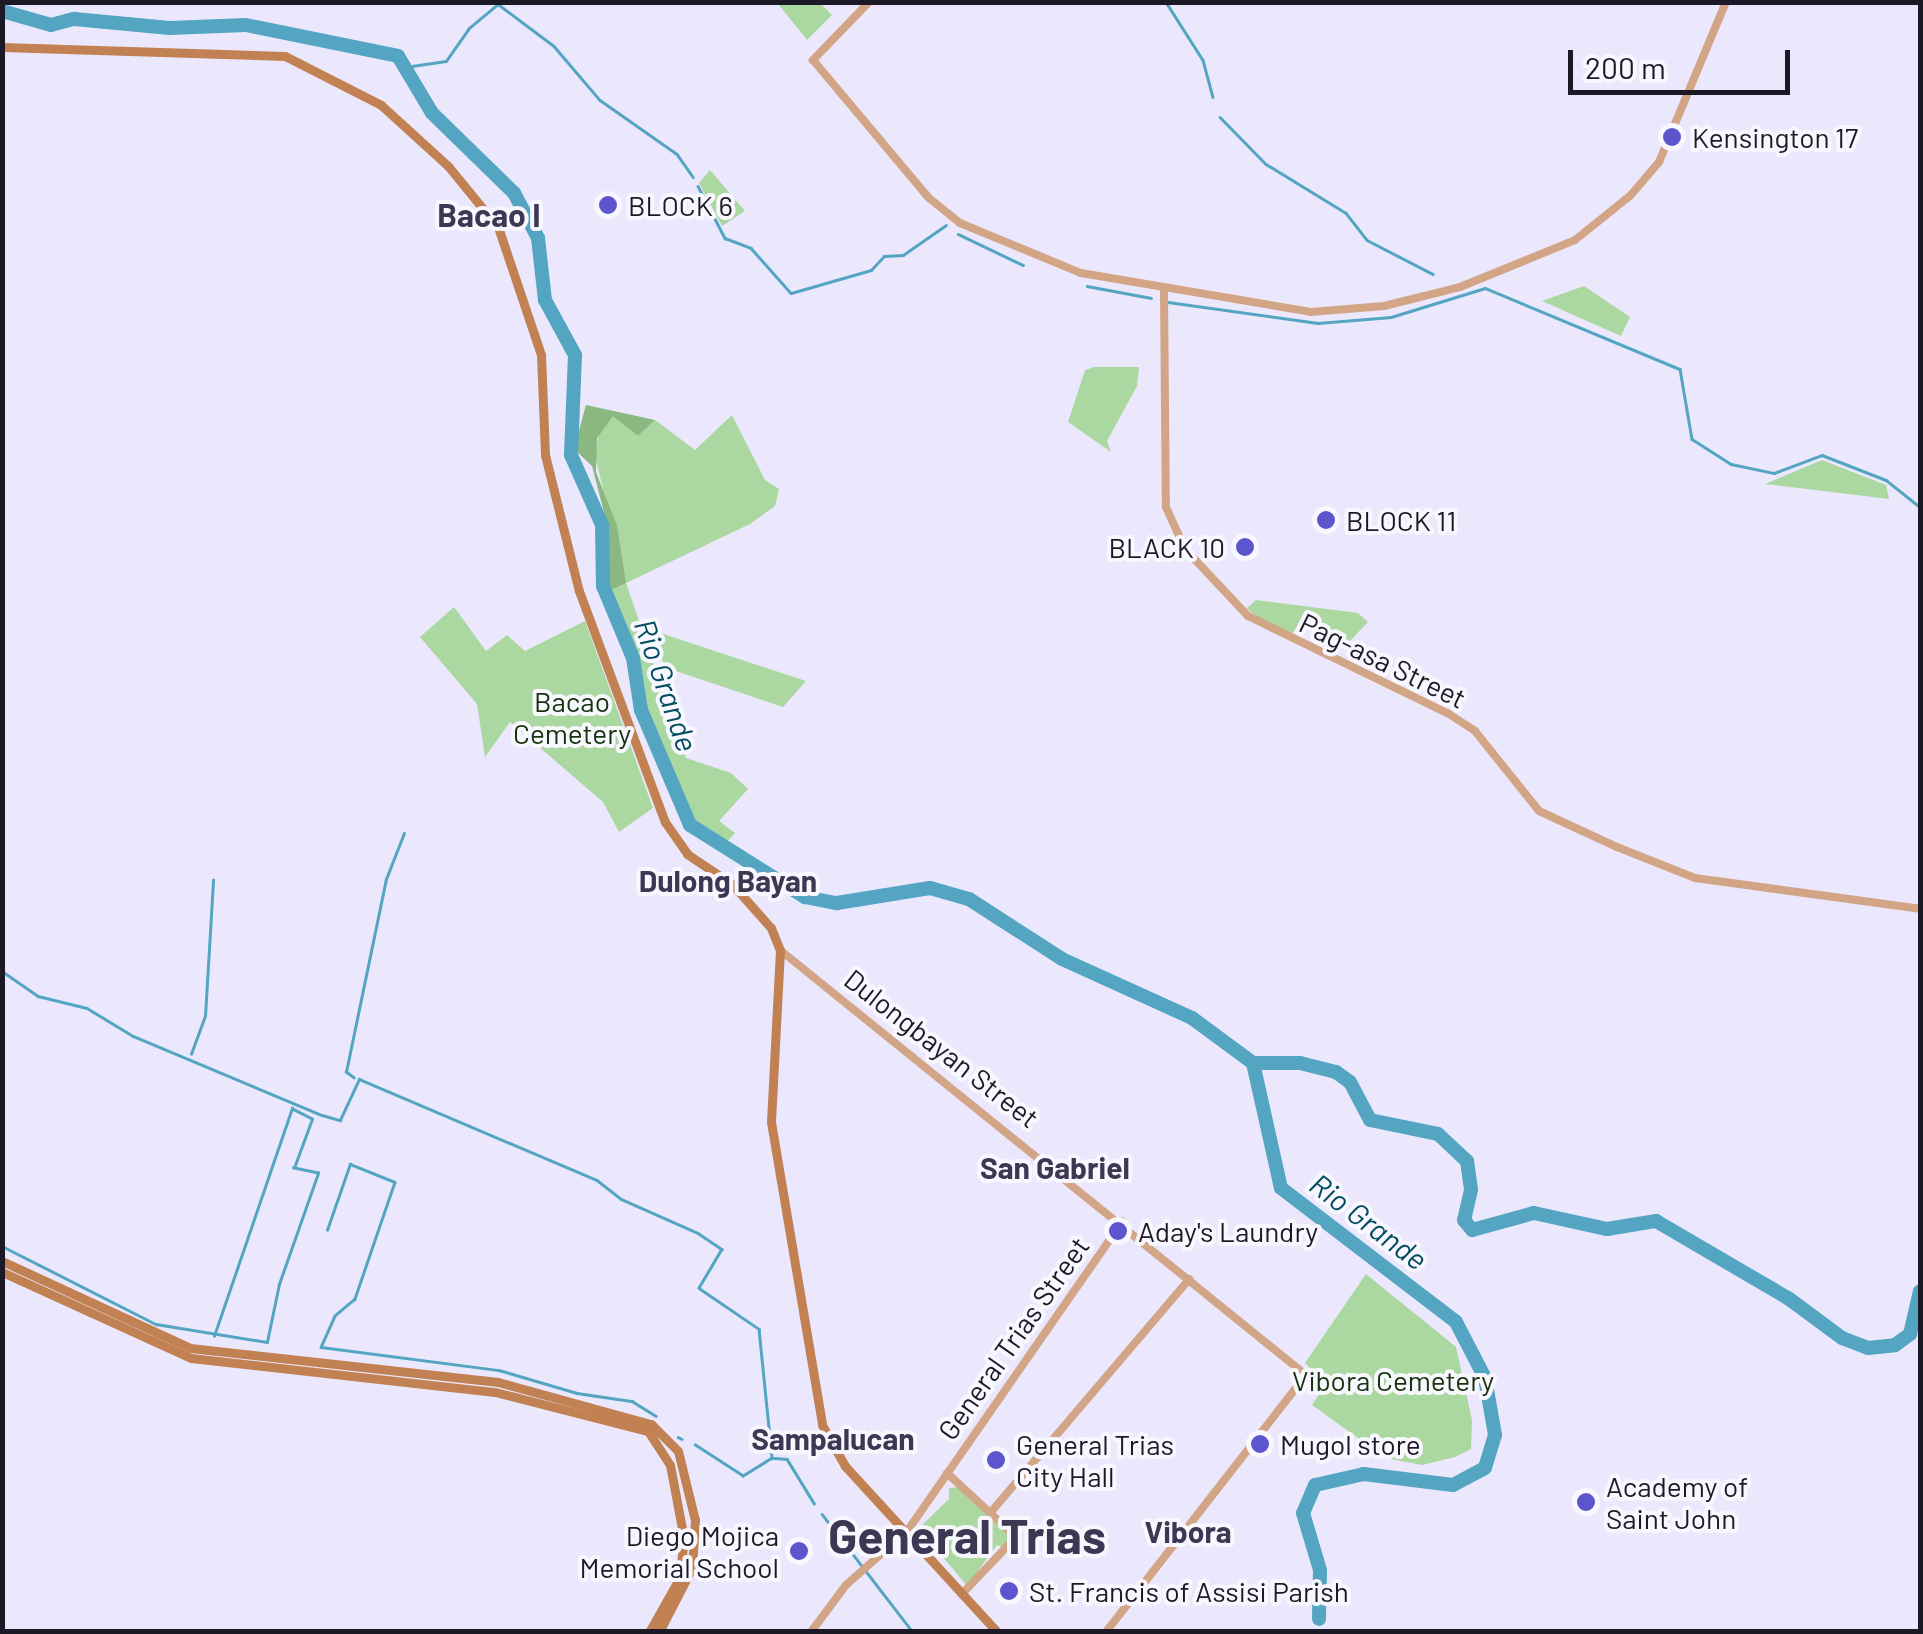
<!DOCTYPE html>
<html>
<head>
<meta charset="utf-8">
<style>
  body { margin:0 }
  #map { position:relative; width:1923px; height:1634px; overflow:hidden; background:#ebe8fd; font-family:Barlow,sans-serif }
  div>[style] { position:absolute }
  .green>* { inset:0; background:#abd7a0 }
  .forest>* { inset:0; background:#8bb780 }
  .stream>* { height:2.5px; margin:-1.25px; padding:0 1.25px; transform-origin:1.25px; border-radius:1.25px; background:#53a5c2 }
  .river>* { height:14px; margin:-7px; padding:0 7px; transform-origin:7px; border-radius:7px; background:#53a5c2 }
  .tertiary>* { height:8px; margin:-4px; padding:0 4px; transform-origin:4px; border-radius:4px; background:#d2a586 }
  .secondary>* { height:9px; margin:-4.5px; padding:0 4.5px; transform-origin:4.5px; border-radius:4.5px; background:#c28152 }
  .dots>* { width:28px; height:28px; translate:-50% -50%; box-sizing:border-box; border:5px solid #f8f7fe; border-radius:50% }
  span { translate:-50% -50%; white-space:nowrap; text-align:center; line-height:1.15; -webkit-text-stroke:8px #f8f7fe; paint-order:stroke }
  .poi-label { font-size:28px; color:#1b1926 }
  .left { translate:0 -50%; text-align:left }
  .right { translate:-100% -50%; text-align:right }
  .street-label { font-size:28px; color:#1b1926 }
  .park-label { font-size:28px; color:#14320c }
  .water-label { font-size:30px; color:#024d61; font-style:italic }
  .neighbourhood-label { font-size:30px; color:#3c3753; font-weight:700 }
  .quarter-label { font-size:32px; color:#3c3753; font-weight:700 }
  .town-label { font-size:48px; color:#3c3753; font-weight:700 }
  .frame { position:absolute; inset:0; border:5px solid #1b1926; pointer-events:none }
  .scale { position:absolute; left:1568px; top:50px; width:222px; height:45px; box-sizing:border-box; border:5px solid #1b1926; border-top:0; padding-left:12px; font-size:30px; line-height:35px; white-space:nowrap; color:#1b1926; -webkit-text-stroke:8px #f8f7fe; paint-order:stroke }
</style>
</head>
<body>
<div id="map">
  <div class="green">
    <i style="clip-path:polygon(820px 3px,832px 15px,807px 40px,779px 5px)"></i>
    <i style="clip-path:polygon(710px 170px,745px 211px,722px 226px,699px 183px)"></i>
    <i style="clip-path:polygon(1584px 286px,1630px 317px,1621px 336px,1542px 301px)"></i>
    <i style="clip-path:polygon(1094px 367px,1139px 367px,1137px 386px,1107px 441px,1111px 452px,1068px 422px,1085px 370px)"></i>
    <i style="clip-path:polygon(614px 415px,638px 436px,655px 420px,695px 450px,732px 415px,765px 480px,779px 489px,775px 506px,750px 524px,626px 583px,686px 758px,731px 773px,748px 789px,719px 821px,735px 833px,727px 842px,694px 820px,685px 806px,646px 710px,637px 655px,612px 590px,626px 583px,595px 456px,599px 432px)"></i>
    <i style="clip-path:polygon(1822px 460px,1886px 485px,1889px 499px,1765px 484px)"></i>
    <i style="clip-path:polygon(1256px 600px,1358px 613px,1368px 622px,1348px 643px,1303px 617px,1291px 636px,1256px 617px,1247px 608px)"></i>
    <i style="clip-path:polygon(454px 607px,486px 651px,507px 635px,525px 651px,585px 621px,653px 808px,619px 832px,603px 802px,510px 722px,485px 757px,477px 704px,420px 637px)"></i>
    <i style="clip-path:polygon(654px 631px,806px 681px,783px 707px,664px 667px)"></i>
    <i style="clip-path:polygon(1366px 1274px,1456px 1347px,1472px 1420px,1471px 1449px,1455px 1457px,1422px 1465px,1386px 1458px,1312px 1405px,1326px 1384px,1305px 1363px)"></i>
    <i style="clip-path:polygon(961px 1487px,1013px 1537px,1006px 1549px,997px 1545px,967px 1586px,919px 1528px,949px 1499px,949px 1488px)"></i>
  </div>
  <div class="forest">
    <i style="clip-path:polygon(586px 405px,655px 420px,638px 436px,613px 416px,597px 438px,596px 472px,617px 526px,626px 583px,612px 590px,605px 573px,606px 520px,592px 466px,574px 449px)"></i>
  </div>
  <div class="stream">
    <i style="left:1166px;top:2px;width:69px;rotate:57.5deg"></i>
    <i style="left:1203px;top:60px;width:38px;rotate:75deg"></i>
    <i style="left:405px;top:67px;width:41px;rotate:-8.3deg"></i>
    <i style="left:446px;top:61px;width:39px;rotate:-55deg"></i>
    <i style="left:468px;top:29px;width:39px;rotate:-40deg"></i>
    <i style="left:498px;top:4px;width:70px;rotate:36.9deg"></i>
    <i style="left:554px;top:46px;width:71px;rotate:49.6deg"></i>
    <i style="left:600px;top:100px;width:94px;rotate:35deg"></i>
    <i style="left:677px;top:154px;width:28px;rotate:55deg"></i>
    <i style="left:1220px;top:117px;width:66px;rotate:45.6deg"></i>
    <i style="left:1266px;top:164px;width:94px;rotate:31.5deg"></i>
    <i style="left:1346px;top:213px;width:34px;rotate:52deg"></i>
    <i style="left:1367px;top:240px;width:74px;rotate:27.3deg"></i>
    <i style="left:698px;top:186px;width:59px;rotate:62.6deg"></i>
    <i style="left:725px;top:238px;width:28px;rotate:21deg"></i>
    <i style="left:751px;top:248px;width:60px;rotate:48.4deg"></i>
    <i style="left:791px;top:293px;width:83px;rotate:-16deg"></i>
    <i style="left:871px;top:270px;width:19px;rotate:-47deg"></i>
    <i style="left:884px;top:256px;width:19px;rotate:-3deg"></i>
    <i style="left:903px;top:255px;width:52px;rotate:-34.9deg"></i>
    <i style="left:958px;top:234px;width:72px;rotate:25.5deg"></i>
    <i style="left:1087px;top:286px;width:65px;rotate:10.6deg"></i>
    <i style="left:1168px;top:302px;width:151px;rotate:8deg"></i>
    <i style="left:1318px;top:323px;width:73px;rotate:-4.7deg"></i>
    <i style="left:1391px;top:317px;width:98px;rotate:-17.1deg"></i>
    <i style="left:1485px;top:288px;width:211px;rotate:22.6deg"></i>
    <i style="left:1680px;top:369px;width:71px;rotate:80.3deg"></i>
    <i style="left:1692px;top:439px;width:46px;rotate:32.7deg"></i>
    <i style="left:1731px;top:464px;width:44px;rotate:11.8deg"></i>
    <i style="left:1774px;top:473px;width:51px;rotate:-20.6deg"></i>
    <i style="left:1822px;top:455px;width:69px;rotate:21.3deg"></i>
    <i style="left:1886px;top:480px;width:43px;rotate:38.5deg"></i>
    <i style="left:2px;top:971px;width:44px;rotate:34.8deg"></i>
    <i style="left:38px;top:996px;width:50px;rotate:13.8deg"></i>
    <i style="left:87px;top:1008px;width:54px;rotate:31.3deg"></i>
    <i style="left:133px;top:1036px;width:205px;rotate:22.7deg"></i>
    <i style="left:322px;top:1115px;width:19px;rotate:16deg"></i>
    <i style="left:340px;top:1120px;width:45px;rotate:-65.1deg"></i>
    <i style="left:359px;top:1079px;width:259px;rotate:23deg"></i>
    <i style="left:597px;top:1180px;width:31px;rotate:38deg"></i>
    <i style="left:621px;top:1199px;width:84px;rotate:23.8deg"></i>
    <i style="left:698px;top:1233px;width:29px;rotate:34deg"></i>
    <i style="left:722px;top:1249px;width:45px;rotate:120.5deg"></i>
    <i style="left:699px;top:1288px;width:73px;rotate:34.3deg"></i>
    <i style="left:759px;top:1329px;width:130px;rotate:84.2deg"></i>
    <i style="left:772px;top:1458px;width:34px;rotate:148deg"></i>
    <i style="left:743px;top:1476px;width:57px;rotate:-147.1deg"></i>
    <i style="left:191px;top:1054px;width:40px;rotate:-69.8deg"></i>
    <i style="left:205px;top:1016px;width:136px;rotate:-86.6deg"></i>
    <i style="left:354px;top:1078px;width:10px;rotate:-143deg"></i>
    <i style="left:346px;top:1072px;width:197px;rotate:-78.3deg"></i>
    <i style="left:386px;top:879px;width:49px;rotate:-68.6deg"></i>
    <i style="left:327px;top:1230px;width:70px;rotate:-70.8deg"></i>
    <i style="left:350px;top:1164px;width:48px;rotate:21.8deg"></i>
    <i style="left:395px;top:1182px;width:124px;rotate:108.9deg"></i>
    <i style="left:355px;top:1299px;width:26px;rotate:140deg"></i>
    <i style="left:335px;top:1316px;width:34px;rotate:114deg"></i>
    <i style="left:321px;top:1347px;width:179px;rotate:7.4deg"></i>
    <i style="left:499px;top:1370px;width:81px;rotate:16.4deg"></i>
    <i style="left:577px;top:1393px;width:56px;rotate:8.3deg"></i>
    <i style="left:632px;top:1401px;width:28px;rotate:32deg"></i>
    <i style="left:2px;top:1246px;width:173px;rotate:26.9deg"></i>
    <i style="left:156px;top:1324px;width:112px;rotate:9.2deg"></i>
    <i style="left:267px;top:1342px;width:59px;rotate:-78.3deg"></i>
    <i style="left:279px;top:1284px;width:118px;rotate:-70.6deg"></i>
    <i style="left:318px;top:1173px;width:25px;rotate:-168deg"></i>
    <i style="left:294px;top:1168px;width:52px;rotate:-69.8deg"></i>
    <i style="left:312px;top:1119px;width:22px;rotate:-153deg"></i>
    <i style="left:214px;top:1336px;width:241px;rotate:-71.1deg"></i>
    <i style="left:678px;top:1437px;width:4px;rotate:27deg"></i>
    <i style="left:774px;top:1458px;width:13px;rotate:4deg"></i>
    <i style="left:787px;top:1459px;width:52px;rotate:58.5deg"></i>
    <i style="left:822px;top:1514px;width:149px;rotate:52.4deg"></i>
  </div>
  <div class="river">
    <i style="left:2px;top:11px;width:51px;rotate:15.9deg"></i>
    <i style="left:51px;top:25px;width:24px;rotate:-15deg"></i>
    <i style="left:74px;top:19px;width:96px;rotate:5.4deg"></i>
    <i style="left:170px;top:28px;width:76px;rotate:-2.3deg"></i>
    <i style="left:246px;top:25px;width:155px;rotate:11.5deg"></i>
    <i style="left:398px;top:56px;width:66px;rotate:59.2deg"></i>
    <i style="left:432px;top:113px;width:115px;rotate:44.3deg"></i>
    <i style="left:514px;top:193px;width:51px;rotate:61.9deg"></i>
    <i style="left:538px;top:238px;width:62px;rotate:83.6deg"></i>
    <i style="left:545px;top:300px;width:63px;rotate:61.4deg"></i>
    <i style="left:575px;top:355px;width:100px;rotate:92.3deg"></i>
    <i style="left:571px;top:455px;width:77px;rotate:66.1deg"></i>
    <i style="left:602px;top:525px;width:61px;rotate:89.1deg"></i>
    <i style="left:603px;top:586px;width:78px;rotate:67.4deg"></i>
    <i style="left:633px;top:658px;width:53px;rotate:81.3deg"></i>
    <i style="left:641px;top:710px;width:125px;rotate:66.9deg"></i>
    <i style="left:690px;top:825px;width:136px;rotate:32.1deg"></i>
    <i style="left:805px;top:897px;width:33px;rotate:11deg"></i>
    <i style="left:837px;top:903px;width:94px;rotate:-9.2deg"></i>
    <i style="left:930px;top:888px;width:41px;rotate:15.8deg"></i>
    <i style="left:969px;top:899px;width:111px;rotate:32.8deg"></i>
    <i style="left:1062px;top:959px;width:143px;rotate:24.4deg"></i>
    <i style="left:1192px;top:1018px;width:76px;rotate:36.4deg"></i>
    <i style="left:1253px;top:1063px;width:128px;rotate:77.4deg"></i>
    <i style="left:1281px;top:1188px;width:220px;rotate:37.4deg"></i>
    <i style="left:1456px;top:1322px;width:63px;rotate:62.6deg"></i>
    <i style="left:1485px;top:1378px;width:58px;rotate:80deg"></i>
    <i style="left:1495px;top:1435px;width:34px;rotate:107deg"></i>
    <i style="left:1485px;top:1468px;width:36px;rotate:152deg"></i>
    <i style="left:1453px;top:1485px;width:90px;rotate:-173deg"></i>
    <i style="left:1364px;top:1474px;width:50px;rotate:167.3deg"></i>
    <i style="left:1315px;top:1485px;width:30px;rotate:113deg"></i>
    <i style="left:1303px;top:1513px;width:59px;rotate:73.4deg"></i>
    <i style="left:1320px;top:1570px;width:49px;rotate:91.2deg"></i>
    <i style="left:1253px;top:1063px;width:47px"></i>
    <i style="left:1300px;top:1063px;width:37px;rotate:14deg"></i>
    <i style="left:1336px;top:1072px;width:17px;rotate:36deg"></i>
    <i style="left:1350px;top:1082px;width:43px;rotate:62.2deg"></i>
    <i style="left:1370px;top:1120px;width:69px;rotate:11.6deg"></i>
    <i style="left:1438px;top:1134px;width:40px;rotate:43deg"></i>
    <i style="left:1467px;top:1161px;width:29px;rotate:82deg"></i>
    <i style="left:1471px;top:1190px;width:31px;rotate:103deg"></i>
    <i style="left:1464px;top:1220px;width:13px;rotate:51deg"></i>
    <i style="left:1472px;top:1230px;width:64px;rotate:-15.3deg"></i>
    <i style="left:1534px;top:1213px;width:75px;rotate:12.4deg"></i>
    <i style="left:1607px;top:1229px;width:50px;rotate:-9.3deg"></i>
    <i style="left:1656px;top:1221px;width:153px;rotate:30.3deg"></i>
    <i style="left:1788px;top:1298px;width:67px;rotate:36.5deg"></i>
    <i style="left:1842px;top:1338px;width:28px;rotate:21deg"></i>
    <i style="left:1868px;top:1348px;width:27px;rotate:-6deg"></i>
    <i style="left:1895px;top:1345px;width:19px;rotate:-36deg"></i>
    <i style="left:1910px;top:1334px;width:44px;rotate:-76.9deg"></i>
  </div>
  <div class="tertiary">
    <i style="left:869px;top:2px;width:81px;rotate:134deg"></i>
    <i style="left:813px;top:60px;width:180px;rotate:50deg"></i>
    <i style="left:929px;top:198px;width:40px;rotate:39deg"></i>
    <i style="left:960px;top:223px;width:131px;rotate:22.5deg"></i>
    <i style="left:1081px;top:273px;width:233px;rotate:9.6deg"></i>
    <i style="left:1311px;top:312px;width:73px;rotate:-4.7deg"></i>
    <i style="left:1384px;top:306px;width:78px;rotate:-14deg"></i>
    <i style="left:1460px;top:287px;width:124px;rotate:-22.2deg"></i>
    <i style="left:1575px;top:240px;width:70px;rotate:-38.7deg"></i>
    <i style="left:1630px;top:196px;width:45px;rotate:-49.5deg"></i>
    <i style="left:1659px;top:162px;width:173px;rotate:-67.3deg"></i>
    <i style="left:1164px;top:291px;width:216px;rotate:89.5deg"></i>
    <i style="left:1166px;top:507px;width:46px;rotate:65.7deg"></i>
    <i style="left:1185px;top:549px;width:92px;rotate:46.8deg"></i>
    <i style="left:1248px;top:616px;width:224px;rotate:26deg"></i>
    <i style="left:1449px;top:714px;width:31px;rotate:33deg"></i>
    <i style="left:1475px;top:731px;width:102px;rotate:51.3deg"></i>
    <i style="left:1539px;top:811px;width:86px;rotate:24.8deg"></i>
    <i style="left:1617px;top:847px;width:84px;rotate:21.7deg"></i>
    <i style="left:1695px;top:878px;width:227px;rotate:7.8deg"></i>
    <i style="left:780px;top:950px;width:676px;rotate:38.94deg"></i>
    <i style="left:1306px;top:1375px;width:326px;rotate:127.9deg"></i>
    <i style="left:947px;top:1473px;width:94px;rotate:42.8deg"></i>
    <i style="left:1016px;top:1537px;width:79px;rotate:133.5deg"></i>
    <i style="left:991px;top:1512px;width:306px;rotate:-49.6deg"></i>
    <i style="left:811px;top:1632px;width:59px;rotate:-53.3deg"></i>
    <i style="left:846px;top:1585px;width:83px;rotate:-41.6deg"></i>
    <i style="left:908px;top:1530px;width:376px;rotate:-55.2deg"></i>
  </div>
  <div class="secondary">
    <i style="left:2px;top:47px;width:283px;rotate:1.8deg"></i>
    <i style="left:285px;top:56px;width:108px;rotate:27deg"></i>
    <i style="left:381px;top:105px;width:91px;rotate:42.3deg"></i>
    <i style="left:448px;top:166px;width:79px;rotate:50.7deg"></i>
    <i style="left:498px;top:227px;width:135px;rotate:71.4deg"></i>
    <i style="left:541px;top:355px;width:100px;rotate:87.7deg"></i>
    <i style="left:545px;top:455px;width:140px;rotate:76deg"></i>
    <i style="left:579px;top:591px;width:246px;rotate:69.6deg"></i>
    <i style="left:665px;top:822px;width:39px;rotate:55deg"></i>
    <i style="left:687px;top:854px;width:54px;rotate:33.7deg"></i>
    <i style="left:732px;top:884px;width:59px;rotate:48.4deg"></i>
    <i style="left:771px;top:928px;width:24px;rotate:68deg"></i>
    <i style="left:780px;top:950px;width:172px;rotate:93deg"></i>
    <i style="left:771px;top:1122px;width:307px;rotate:80.4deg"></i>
    <i style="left:822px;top:1425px;width:47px;rotate:60.7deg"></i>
    <i style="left:845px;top:1466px;width:225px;rotate:47.5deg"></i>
    <i style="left:2px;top:1261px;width:207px;rotate:24.8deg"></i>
    <i style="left:190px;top:1348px;width:310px;rotate:6.3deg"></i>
    <i style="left:498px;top:1382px;width:159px;rotate:15.4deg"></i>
    <i style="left:651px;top:1424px;width:38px;rotate:45deg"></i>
    <i style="left:678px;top:1451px;width:71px;rotate:76.2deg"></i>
    <i style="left:695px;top:1520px;width:48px;rotate:93.6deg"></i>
    <i style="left:692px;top:1568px;width:72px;rotate:117.3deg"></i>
    <i style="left:2px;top:1272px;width:208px;rotate:24.5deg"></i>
    <i style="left:191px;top:1358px;width:306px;rotate:6.4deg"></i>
    <i style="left:495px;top:1392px;width:158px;rotate:14.3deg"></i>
    <i style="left:648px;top:1431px;width:40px;rotate:57.1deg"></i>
    <i style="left:670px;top:1465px;width:75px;rotate:79.3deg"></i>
    <i style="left:684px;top:1539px;width:40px;rotate:97.1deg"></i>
    <i style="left:679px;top:1579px;width:61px;rotate:119.5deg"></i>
  </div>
  <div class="dots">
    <i style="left:1672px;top:137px;background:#5c55cd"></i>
    <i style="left:608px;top:205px;background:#5c55cd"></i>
    <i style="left:1326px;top:520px;background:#5c55cd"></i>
    <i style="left:1245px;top:547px;background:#5c55cd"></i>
    <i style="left:1118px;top:1231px;background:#5c55cd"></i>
    <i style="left:1260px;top:1444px;background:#5c55cd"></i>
    <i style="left:996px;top:1460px;background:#5c55cd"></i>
    <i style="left:1586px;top:1502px;background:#5c55cd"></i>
    <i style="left:799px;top:1551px;background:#5c55cd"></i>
    <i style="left:1009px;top:1591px;background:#5c55cd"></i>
  </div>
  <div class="poi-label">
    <span class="left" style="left:1692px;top:137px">Kensington 17</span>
    <span class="left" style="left:628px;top:205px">BLOCK 6</span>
    <span class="left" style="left:1346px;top:520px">BLOCK 11</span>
    <span class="right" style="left:1225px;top:547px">BLACK 10</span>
    <span class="left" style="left:1138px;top:1231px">Aday's Laundry</span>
    <span class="left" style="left:1016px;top:1460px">General Trias<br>City Hall</span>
    <span class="left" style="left:1280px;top:1444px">Mugol store</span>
    <span class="left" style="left:1606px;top:1502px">Academy of<br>Saint John</span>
    <span class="right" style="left:779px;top:1551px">Diego Mojica<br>Memorial School</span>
    <span class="left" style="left:1029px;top:1591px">St. Francis of Assisi Parish</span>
  </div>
  <div class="street-label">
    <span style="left:1383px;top:660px;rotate:26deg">Pag-asa Street</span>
    <span style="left:942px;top:1048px;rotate:38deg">Dulongbayan Street</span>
    <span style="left:1013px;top:1338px;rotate:-55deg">General Trias Street</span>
  </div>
  <div class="park-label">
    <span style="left:572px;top:717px">Bacao<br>Cemetery</span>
    <span style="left:1393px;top:1380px">Vibora Cemetery</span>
  </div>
  <div class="water-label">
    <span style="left:667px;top:685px;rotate:71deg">Rio Grande</span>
    <span style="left:1369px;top:1221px;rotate:37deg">Rio Grande</span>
  </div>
  <div class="neighbourhood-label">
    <span style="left:728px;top:880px">Dulong Bayan</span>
    <span style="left:1055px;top:1167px">San Gabriel</span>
    <span style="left:833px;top:1438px">Sampalucan</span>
    <span style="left:1188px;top:1531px">Vibora</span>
  </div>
  <div class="quarter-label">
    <span style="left:489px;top:214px">Bacao I</span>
  </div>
  <div class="town-label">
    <span style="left:967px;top:1536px">General Trias</span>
  </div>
  <div class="frame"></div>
  <div class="scale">200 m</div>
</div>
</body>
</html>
